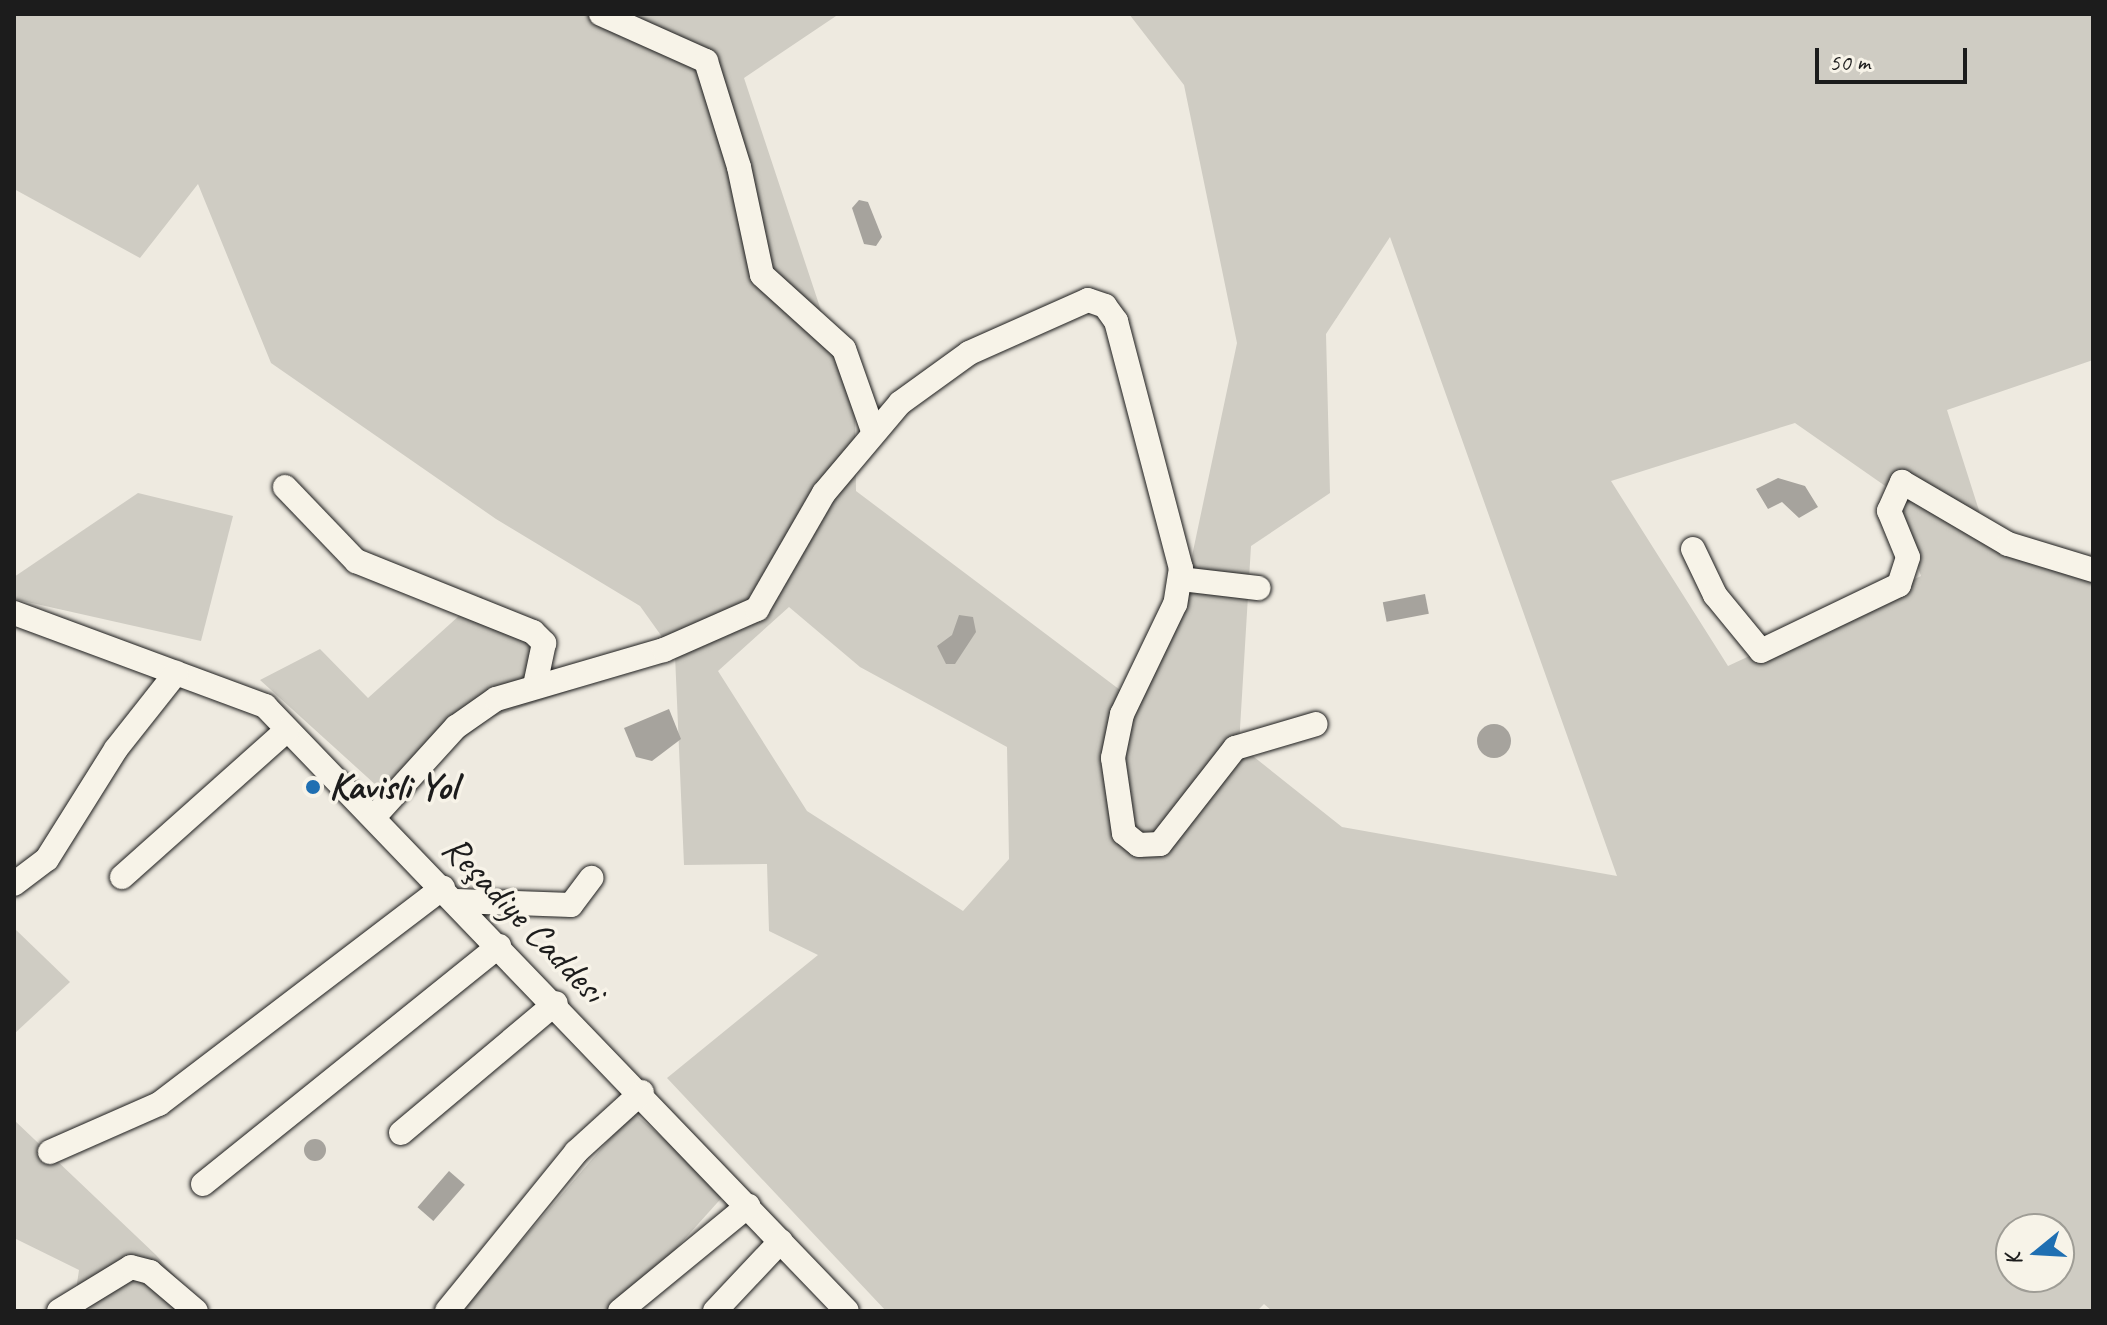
<!DOCTYPE html>
<html>
<head>
<meta charset="utf-8">
<style>
  body { margin:0 }
  #map { position:relative; width:2107px; height:1325px; overflow:hidden; background:#eeeae0; font-family:Caveat,sans-serif }
  div>[style] { position:absolute }
  .green>* { inset:0; background:#cfccc3 }
  .water>* { inset:0; background:#a6a39d; transform-origin:0 0 }
  .round { border-radius:50% }
  .roads { filter:drop-shadow(0 0 2px #1c1c1c) drop-shadow(0 0 2px #1c1c1c) }
  .minor>* { height:24px; margin:-12px; padding:0 12px; transform-origin:12px; border-radius:12px; background:#f7f3e8 }
  .dots>* { width:22px; height:22px; translate:-50% -50%; box-sizing:border-box; border:4px solid #f7f3e8; border-radius:50% }
  span { translate:-50% -50%; white-space:nowrap; text-align:center; line-height:1.15; -webkit-text-stroke:7px #f7f3e8; paint-order:stroke }
  .poi-label { font-size:38px; color:#1c1c1c; font-weight:700 }
  .left { translate:0 -50%; text-align:left }
  .street-label { font-size:38px; color:#1c1c1c }
  .frame { position:absolute; inset:0; border:16px solid #1c1c1c; pointer-events:none }
  .north { position:absolute; left:1995px; top:1213px; width:80px; height:80px; box-sizing:border-box; background:#f7f3e8; border:2px solid #9f9d96; border-radius:50%; rotate:252deg; font-size:22px; font-weight:700; line-height:32px; text-align:center; color:#1c1c1c }
  .north::after { content:''; display:block; margin:auto; width:28px; height:36px; background:#1f6fb2; clip-path:polygon(50% 0,100% 100%,50% 72%,0 100%) }
  .scale { position:absolute; left:1815px; top:48px; width:152px; height:36px; box-sizing:border-box; border:4px solid #1c1c1c; border-top:0; padding-left:10px; font-size:24px; line-height:28px; white-space:nowrap; color:#1c1c1c; -webkit-text-stroke:6px #f7f3e8; paint-order:stroke }
</style>
</head>
<body>
<div id="map">
  <div class="green">
    <i style="clip-path:polygon(evenodd,14px 14px,839px 14px,744px 78px,855px 413px,856px 491px,1136px 702px,1188px 575px,1237px 343px,1184px 85px,1129px 14px,2093px 14px,2093px 360px,1947px 410px,1983px 523px,2093px 560px,2093px 1311px,1272px 1311px,1264px 1304px,1257px 1311px,886px 1311px,667px 1078px,818px 955px,769px 931px,767px 864px,684px 865px,675px 655px,640px 606px,496px 519px,271px 363px,198px 184px,140px 258px,14px 189px,14px 14px,1390px 237px,1617px 876px,1342px 827px,1239px 745px,1251px 546px,1330px 493px,1326px 334px,1390px 237px,14px 14px,1795px 423px,1891px 490px,1921px 576px,1728px 666px,1611px 481px,1795px 423px,14px 14px,789px 607px,860px 667px,1007px 747px,1009px 859px,963px 911px,807px 811px,718px 671px,789px 607px,14px 14px,2011px 1229px,2059px 1229px,2059px 1277px,2011px 1277px,2011px 1229px)"></i>
    <i style="clip-path:polygon(138px 493px,233px 516px,201px 641px,14px 599px,14px 577px)"></i>
    <i style="clip-path:polygon(481px 596px,572px 690px,490px 718px,388px 796px,260px 680px,320px 649px,368px 698px)"></i>
    <i style="clip-path:polygon(14px 928px,70px 982px,14px 1034px)"></i>
    <i style="clip-path:polygon(633px 1112px,726px 1193px,620px 1311px,461px 1311px)"></i>
    <i style="clip-path:polygon(14px 1120px,156px 1255px,206px 1311px,73px 1311px,79px 1270px,14px 1238px)"></i>
  </div>
  <div class="water">
    <i style="clip-path:polygon(859px 200px,868px 202px,882px 237px,876px 246px,864px 244px,852px 208px)"></i>
    <i style="clip-path:polygon(1778px 478px,1805px 486px,1818px 507px,1799px 518px,1782px 502px,1768px 509px,1756px 489px)"></i>
    <i style="left:1425px;top:594px;width:20px;height:43px;rotate:79deg"></i>
    <i style="clip-path:polygon(959px 615px,973px 617px,976px 632px,955px 664px,946px 664px,937px 646px,952px 635px)"></i>
    <i style="clip-path:polygon(669px 709px,681px 739px,652px 761px,636px 757px,624px 728px)"></i>
    <i class="round" style="left:1477px;top:724px;width:34px;height:34px"></i>
    <i class="round" style="left:304px;top:1139px;width:22px;height:22px"></i>
    <i style="left:449px;top:1171px;width:21px;height:48px;rotate:41deg"></i>
  </div>
  <div class="roads">
    <div class="minor">
      <i style="left:601px;top:14px;width:115px;rotate:24.1deg"></i>
      <i style="left:706px;top:61px;width:111px;rotate:72.7deg"></i>
      <i style="left:739px;top:167px;width:110px;rotate:78deg"></i>
      <i style="left:762px;top:275px;width:110px;rotate:42.1deg"></i>
      <i style="left:844px;top:349px;width:87px;rotate:70.5deg"></i>
      <i style="left:285px;top:487px;width:103px;rotate:46.2deg"></i>
      <i style="left:356px;top:561px;width:191px;rotate:21.9deg"></i>
      <i style="left:533px;top:632px;width:16px;rotate:45deg"></i>
      <i style="left:544px;top:643px;width:40px;rotate:102deg"></i>
      <i style="left:1693px;top:549px;width:51px;rotate:64.4deg"></i>
      <i style="left:1715px;top:595px;width:72px;rotate:50.6deg"></i>
      <i style="left:1761px;top:651px;width:153px;rotate:-25.6deg"></i>
      <i style="left:1899px;top:585px;width:29px;rotate:-72deg"></i>
      <i style="left:1908px;top:557px;width:50px;rotate:-112.4deg"></i>
      <i style="left:1889px;top:511px;width:32px;rotate:-66deg"></i>
      <i style="left:1902px;top:482px;width:123px;rotate:30.3deg"></i>
      <i style="left:2008px;top:544px;width:89px;rotate:17deg"></i>
      <i style="left:1181px;top:579px;width:78px;rotate:6.7deg"></i>
      <i style="left:14px;top:613px;width:268px;rotate:20.3deg"></i>
      <i style="left:265px;top:706px;width:839px;rotate:46.11deg"></i>
      <i style="left:374px;top:817px;width:122px;rotate:-47.7deg"></i>
      <i style="left:456px;top:727px;width:49px;rotate:-35deg"></i>
      <i style="left:496px;top:699px;width:175px;rotate:-16.3deg"></i>
      <i style="left:664px;top:650px;width:102px;rotate:-23.8deg"></i>
      <i style="left:757px;top:609px;width:134px;rotate:-60deg"></i>
      <i style="left:824px;top:493px;width:118px;rotate:-49.8deg"></i>
      <i style="left:900px;top:403px;width:85px;rotate:-35.9deg"></i>
      <i style="left:969px;top:353px;width:130px;rotate:-24deg"></i>
      <i style="left:1088px;top:300px;width:18px;rotate:19deg"></i>
      <i style="left:1105px;top:306px;width:19px;rotate:54deg"></i>
      <i style="left:1116px;top:321px;width:255px;rotate:75.3deg"></i>
      <i style="left:1181px;top:568px;width:36px;rotate:99deg"></i>
      <i style="left:1175px;top:604px;width:122px;rotate:115.7deg"></i>
      <i style="left:1122px;top:714px;width:45px;rotate:101.6deg"></i>
      <i style="left:1113px;top:758px;width:76px;rotate:81.7deg"></i>
      <i style="left:1124px;top:833px;width:19px;rotate:39deg"></i>
      <i style="left:1139px;top:845px;width:21px;rotate:-3deg"></i>
      <i style="left:1160px;top:844px;width:122px;rotate:-52deg"></i>
      <i style="left:1235px;top:748px;width:84px;rotate:-16.5deg"></i>
      <i style="left:122px;top:877px;width:221px;rotate:-41.7deg"></i>
      <i style="left:14px;top:884px;width:41px;rotate:-37.1deg"></i>
      <i style="left:47px;top:859px;width:130px;rotate:-57.9deg"></i>
      <i style="left:116px;top:749px;width:97px;rotate:-51.7deg"></i>
      <i style="left:456px;top:901px;width:115px;rotate:2deg"></i>
      <i style="left:571px;top:905px;width:34px;rotate:-53deg"></i>
      <i style="left:401px;top:1133px;width:202px;rotate:-40deg"></i>
      <i style="left:50px;top:1152px;width:119px;rotate:-23.8deg"></i>
      <i style="left:159px;top:1104px;width:357px;rotate:-37.3deg"></i>
      <i style="left:203px;top:1184px;width:380px;rotate:-38.8deg"></i>
      <i style="left:59px;top:1311px;width:84px;rotate:-31.4deg"></i>
      <i style="left:131px;top:1267px;width:20px;rotate:15deg"></i>
      <i style="left:150px;top:1272px;width:60px;rotate:40.3deg"></i>
      <i style="left:447px;top:1311px;width:205px;rotate:-50.9deg"></i>
      <i style="left:576px;top:1152px;width:89px;rotate:-42.3deg"></i>
      <i style="left:620px;top:1311px;width:166px;rotate:-39.4deg"></i>
      <i style="left:715px;top:1311px;width:96px;rotate:-46.7deg"></i>
    </div>
  </div>
  <div class="dots">
    <i style="left:313px;top:787px;background:#1f6fb2"></i>
  </div>
  <div class="poi-label">
    <span class="left" style="left:329px;top:787px">Kavisli Yol</span>
  </div>
  <div class="street-label">
    <span style="left:524px;top:919px;rotate:46deg">Reşadiye Caddesi</span>
  </div>
  <div class="frame"></div>
  <div class="north">K</div>
  <div class="scale">50 m</div>
</div>
</body>
</html>
